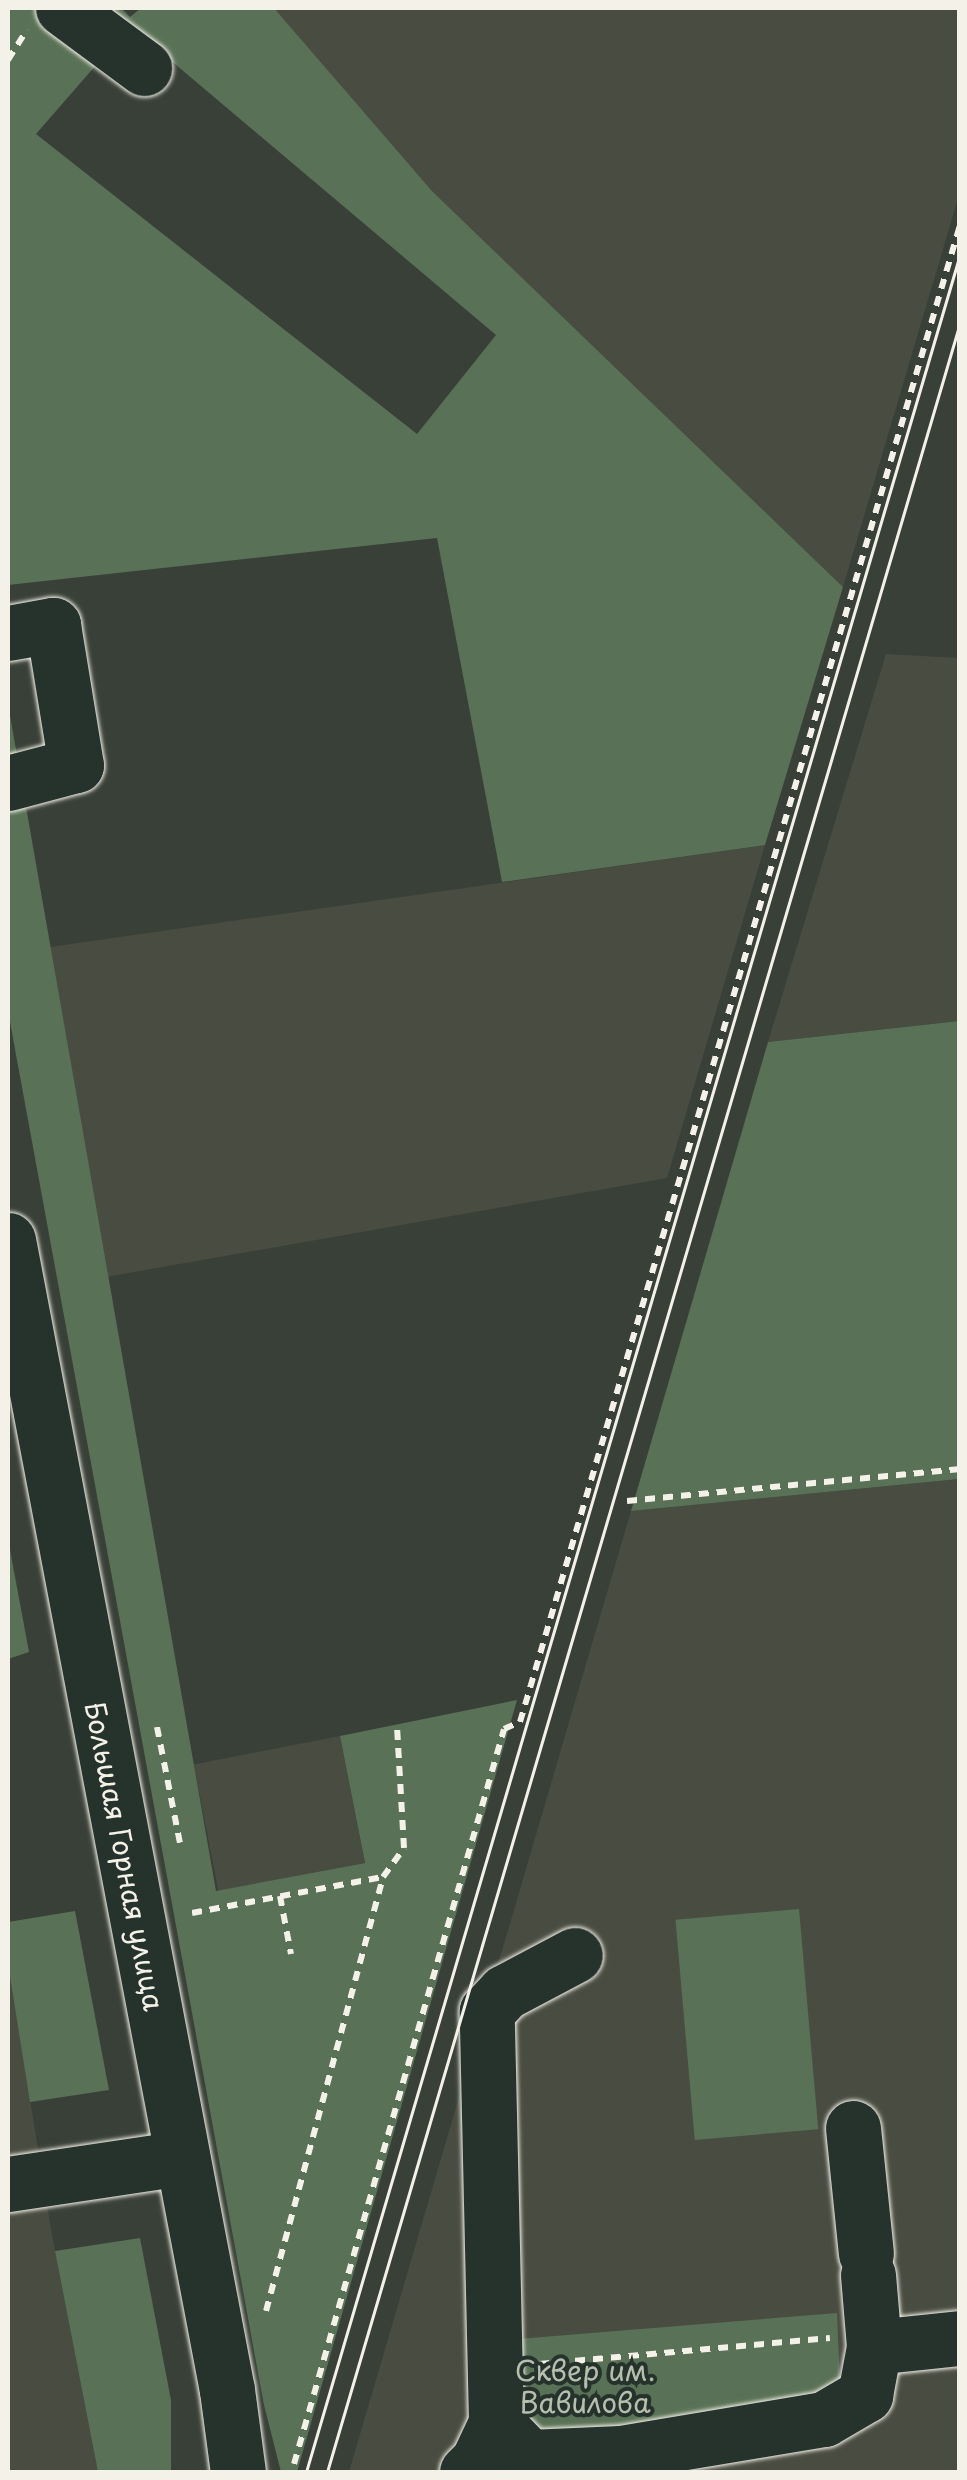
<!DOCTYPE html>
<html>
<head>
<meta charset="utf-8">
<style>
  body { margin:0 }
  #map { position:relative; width:967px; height:2480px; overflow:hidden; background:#394037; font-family:"Playpen Sans",sans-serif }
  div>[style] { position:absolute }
  .built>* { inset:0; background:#494c41; transform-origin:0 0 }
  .green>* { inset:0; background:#597156; transform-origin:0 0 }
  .path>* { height:6px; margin-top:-3px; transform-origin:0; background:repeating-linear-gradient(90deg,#f4f1e8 0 10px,transparent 0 18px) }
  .roads { filter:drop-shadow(0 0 2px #f4f1e8) drop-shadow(0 0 2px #f4f1e8) }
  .minor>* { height:55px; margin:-27.5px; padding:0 27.5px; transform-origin:27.5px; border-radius:27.5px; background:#26332d }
  .major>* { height:55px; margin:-27.5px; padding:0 27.5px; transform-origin:27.5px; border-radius:27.5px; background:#26332d }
  .tram>* { height:2.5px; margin:-1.25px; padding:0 1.25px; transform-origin:1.25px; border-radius:1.25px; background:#f4f1e8 }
  span { translate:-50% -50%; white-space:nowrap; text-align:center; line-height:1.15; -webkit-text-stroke:8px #26332d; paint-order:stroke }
  .street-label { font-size:28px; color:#f4f1e8 }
  .park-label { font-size:28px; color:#b6beae }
  .frame { position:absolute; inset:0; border:10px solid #f4f1e8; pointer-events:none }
</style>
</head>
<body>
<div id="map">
  <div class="built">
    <i style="clip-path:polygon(274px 8px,959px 8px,959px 195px,843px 587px,432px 191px)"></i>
    <i style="clip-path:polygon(886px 654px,959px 658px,959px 1021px,768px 1042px)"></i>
    <i style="clip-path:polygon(765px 845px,667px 1178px,106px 1277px,50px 947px)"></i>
    <i style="clip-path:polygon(959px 1479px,959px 2472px,349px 2472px,631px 1511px)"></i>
    <i style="left:340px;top:1736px;width:129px;height:149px;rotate:79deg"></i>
    <i style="clip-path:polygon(8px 1964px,52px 2235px,98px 2472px,8px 2472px)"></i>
  </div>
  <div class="green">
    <i style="clip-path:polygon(evenodd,8px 8px,121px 8px,130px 17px,141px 8px,274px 8px,432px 191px,843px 587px,765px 845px,502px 882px,437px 538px,8px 585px,8px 8px,130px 26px,496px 335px,417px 434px,36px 134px,130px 26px)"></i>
    <i style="clip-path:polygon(8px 704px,216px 1891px,365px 1863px,340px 1736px,517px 1700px,297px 2472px,281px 2472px,264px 2405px,8px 1011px)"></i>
    <i style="clip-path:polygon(959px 1021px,959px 1479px,631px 1511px,768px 1042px)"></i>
    <i style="clip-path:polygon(8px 1539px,29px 1652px,8px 1659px)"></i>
    <i style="left:799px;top:1909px;width:221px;height:124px;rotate:85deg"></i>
    <i style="clip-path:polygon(75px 1911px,109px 2090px,30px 2102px,8px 1964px,8px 1922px)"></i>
    <i style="clip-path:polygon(140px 2238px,171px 2400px,171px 2472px,98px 2472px,55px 2251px)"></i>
    <i style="clip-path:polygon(837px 2313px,840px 2383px,835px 2392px,568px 2442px,539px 2427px,522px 2430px,518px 2339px)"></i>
  </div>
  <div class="path">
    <i style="left:8px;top:60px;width:36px;rotate:-58deg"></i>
    <i style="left:627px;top:1501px;width:335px;rotate:-5.5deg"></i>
    <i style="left:157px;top:1727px;width:118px;rotate:78.8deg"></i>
    <i style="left:280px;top:1896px;width:59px;rotate:79.3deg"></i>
    <i style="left:192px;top:1913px;width:194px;rotate:-10.7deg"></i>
    <i style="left:266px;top:2311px;width:449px;rotate:-74.9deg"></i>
    <i style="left:383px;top:1877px;width:36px;rotate:-54deg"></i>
    <i style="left:404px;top:1848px;width:123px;rotate:-93.3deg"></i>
    <i style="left:539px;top:2364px;width:292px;rotate:-5.1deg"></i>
    <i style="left:294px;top:2464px;width:764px;rotate:-74.05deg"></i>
    <i style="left:504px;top:1729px;width:17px;rotate:-24deg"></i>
    <i style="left:520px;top:1722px;width:1560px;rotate:-73.62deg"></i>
  </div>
  <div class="roads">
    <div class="minor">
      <i style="left:63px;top:8px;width:101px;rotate:36.5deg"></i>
      <i style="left:8px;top:633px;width:46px;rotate:-10.1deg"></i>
      <i style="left:53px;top:625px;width:142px;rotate:80.7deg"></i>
      <i style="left:76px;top:765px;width:70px;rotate:165.2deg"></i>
      <i style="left:853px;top:2128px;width:126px;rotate:84.1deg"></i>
      <i style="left:8px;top:2184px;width:175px;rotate:-8.5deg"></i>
      <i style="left:868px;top:2275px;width:72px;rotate:85.2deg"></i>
      <i style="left:496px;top:2423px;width:47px;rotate:45.9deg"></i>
      <i style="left:529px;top:2457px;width:91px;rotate:-2.5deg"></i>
      <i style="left:620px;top:2453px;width:207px;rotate:-9.5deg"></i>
      <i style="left:824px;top:2419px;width:48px;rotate:-30.3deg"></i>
      <i style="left:865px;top:2395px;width:49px;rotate:-79.4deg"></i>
      <i style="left:874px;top:2347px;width:86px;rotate:-6deg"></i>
      <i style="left:467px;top:2472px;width:16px;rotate:-45deg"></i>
      <i style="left:478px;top:2461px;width:42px;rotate:-64.7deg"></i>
      <i style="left:496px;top:2423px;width:412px;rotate:-91.3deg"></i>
      <i style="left:487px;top:2011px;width:26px;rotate:-47deg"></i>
      <i style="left:505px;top:1992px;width:79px;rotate:-27.9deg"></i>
    </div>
    <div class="major">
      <i style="left:8px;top:1240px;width:1171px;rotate:79.22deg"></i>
      <i style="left:227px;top:2390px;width:83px;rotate:82.4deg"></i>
    </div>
  </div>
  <div class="tram">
    <i style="left:306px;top:2472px;width:2312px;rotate:-73.57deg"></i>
    <i style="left:327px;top:2472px;width:2240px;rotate:-73.59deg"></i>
  </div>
  <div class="street-label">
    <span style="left:125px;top:1856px;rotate:79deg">Большая Горная улица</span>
  </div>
  <div class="park-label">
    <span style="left:585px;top:2386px">Сквер им.<br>Вавилова</span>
  </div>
  <div class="frame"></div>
</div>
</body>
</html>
